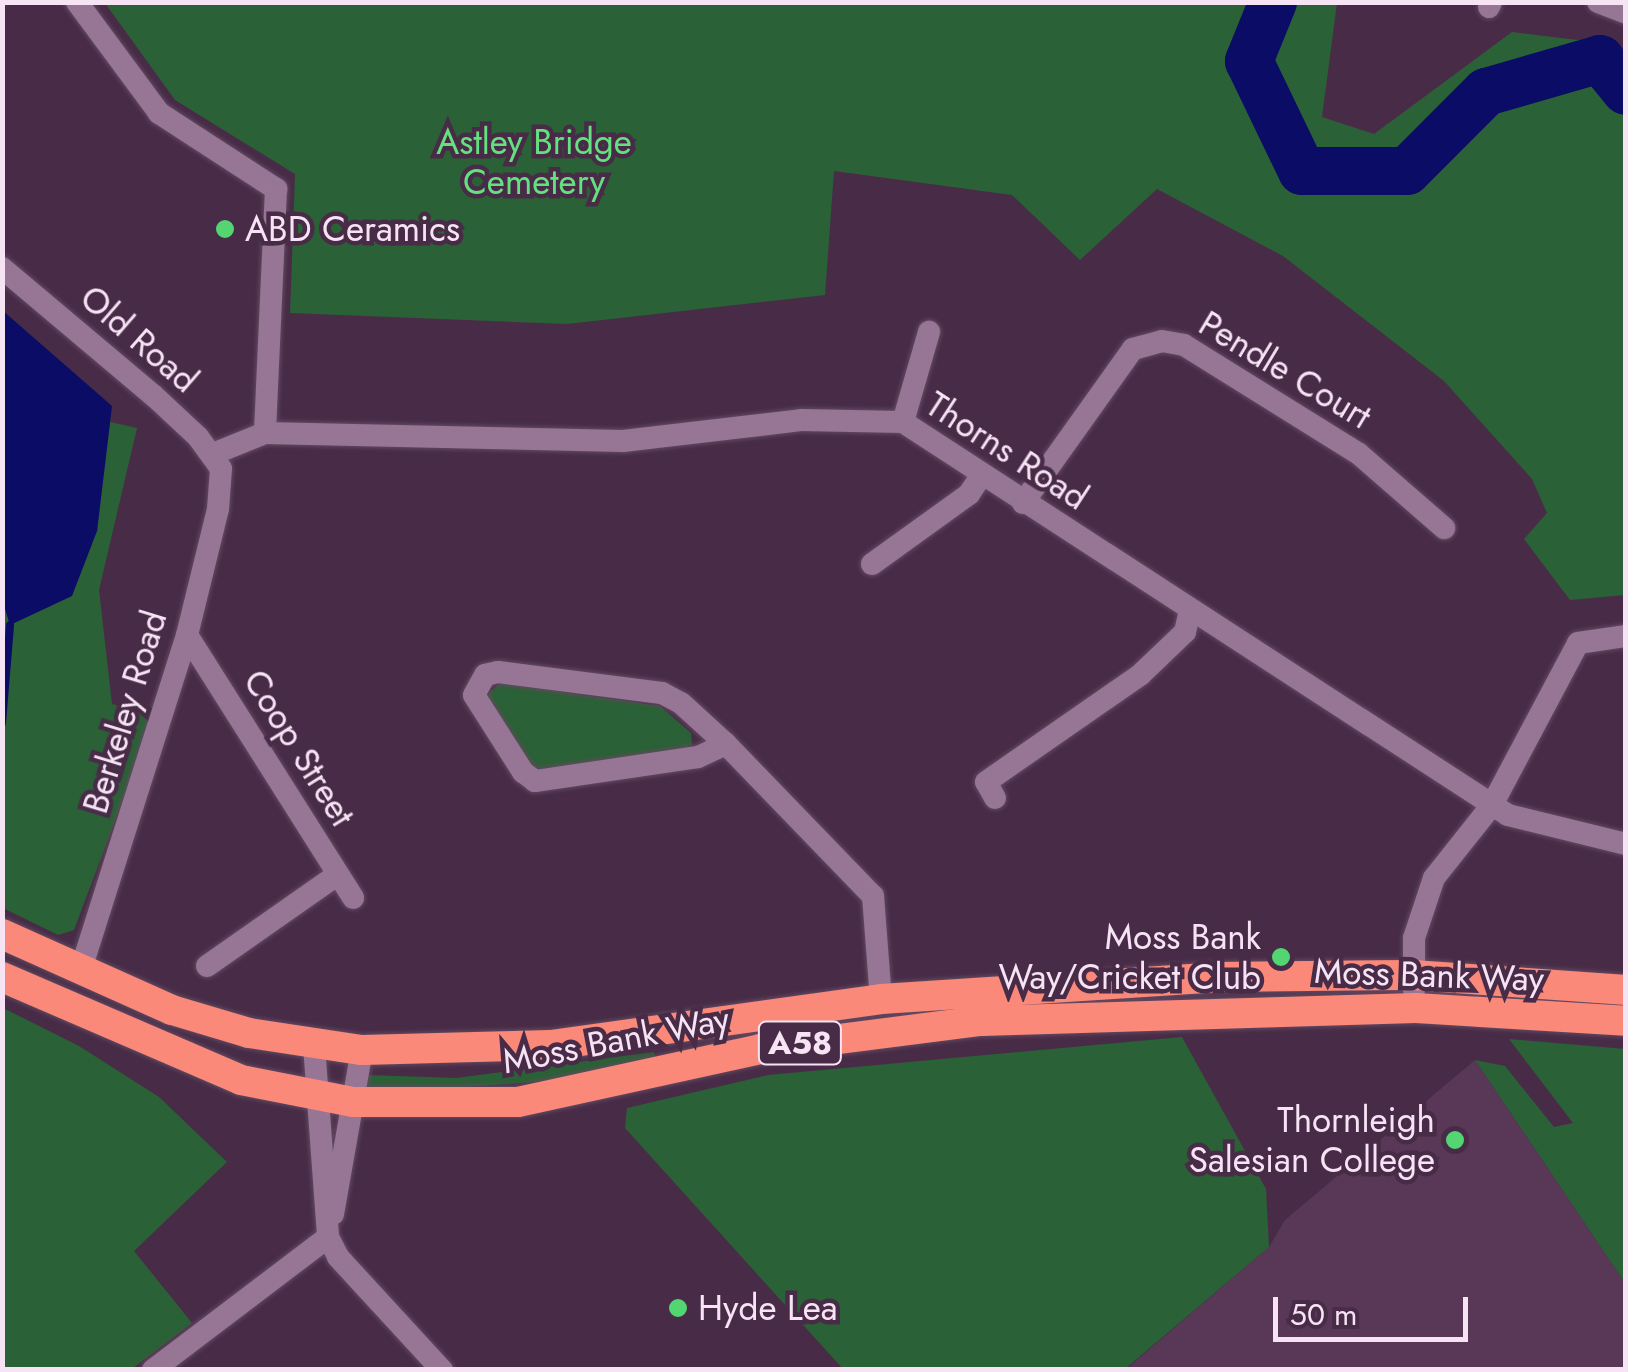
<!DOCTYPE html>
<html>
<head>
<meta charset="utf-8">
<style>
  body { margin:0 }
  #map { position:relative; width:1628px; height:1372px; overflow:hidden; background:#482c47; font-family:Jost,sans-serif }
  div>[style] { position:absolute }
  .built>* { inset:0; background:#583757 }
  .green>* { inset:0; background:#2b6136 }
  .water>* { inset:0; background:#0a0c65 }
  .stream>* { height:8px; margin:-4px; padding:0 4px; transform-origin:4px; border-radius:4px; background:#0a0c65 }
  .river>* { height:48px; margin:-24px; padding:0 24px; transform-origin:24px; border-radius:24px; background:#0a0c65 }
  .roads { filter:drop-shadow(0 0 2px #624961) drop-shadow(0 0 2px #624961) }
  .street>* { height:22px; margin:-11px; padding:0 11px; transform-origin:11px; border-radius:11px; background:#967694 }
  .highway>* { height:30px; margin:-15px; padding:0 15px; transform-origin:15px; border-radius:15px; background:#fb897a }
  .dots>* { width:28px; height:28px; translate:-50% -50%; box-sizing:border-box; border:5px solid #482c47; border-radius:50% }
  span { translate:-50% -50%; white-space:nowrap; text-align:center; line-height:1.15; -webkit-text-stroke:9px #482c47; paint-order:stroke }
  .shield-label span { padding:2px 8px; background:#482c47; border:2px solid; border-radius:8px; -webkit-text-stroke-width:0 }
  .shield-label { font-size:32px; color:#f6e3f4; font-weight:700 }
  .park-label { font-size:35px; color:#64e17f }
  .poi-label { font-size:35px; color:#f6e3f4 }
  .left { translate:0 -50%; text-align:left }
  .right { translate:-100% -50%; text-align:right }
  .street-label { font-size:35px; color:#f6e3f4 }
  .frame { position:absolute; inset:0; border:5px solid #f6e3f4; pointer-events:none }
  .scale { position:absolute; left:1273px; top:1297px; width:195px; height:45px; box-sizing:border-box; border:5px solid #f6e3f4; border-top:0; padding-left:12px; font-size:30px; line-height:35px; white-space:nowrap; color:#f6e3f4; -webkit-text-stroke:8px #482c47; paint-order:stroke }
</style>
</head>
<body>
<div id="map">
  <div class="built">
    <i style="clip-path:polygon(1475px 1060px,1625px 1283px,1625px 1369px,1125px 1370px,1269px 1247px,1285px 1220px)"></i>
  </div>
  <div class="green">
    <i style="clip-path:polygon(105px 3px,1337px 3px,1322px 117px,1374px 134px,1512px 32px,1610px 44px,1626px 61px,1625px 595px,1570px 600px,1524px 539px,1547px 513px,1532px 479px,1444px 381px,1283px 256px,1157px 189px,1080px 260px,1012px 195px,834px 171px,825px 295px,567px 324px,290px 313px,295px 174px,175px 100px)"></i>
    <i style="clip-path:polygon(110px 422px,137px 428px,99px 590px,112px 704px,155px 715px,74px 930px,58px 935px,3px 908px,2px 599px,10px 625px,97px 531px)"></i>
    <i style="clip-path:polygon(500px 683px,660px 706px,691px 733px,692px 744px,685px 753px,541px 770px,526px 762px,487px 695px)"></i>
    <i style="clip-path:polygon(3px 1008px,79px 1046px,159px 1097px,227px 1162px,134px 1251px,192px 1323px,132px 1369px,3px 1369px)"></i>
    <i style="clip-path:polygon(1182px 1037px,1266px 1189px,1269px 1247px,1125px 1369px,843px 1369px,625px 1128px,627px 1108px,768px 1075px)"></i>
    <i style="clip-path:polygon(1509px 1039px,1625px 1049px,1625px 1283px,1475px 1060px,1505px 1066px,1554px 1127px,1573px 1123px)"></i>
    <i style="clip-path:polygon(654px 1052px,655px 1059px,551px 1081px,364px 1094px,367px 1075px,456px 1078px)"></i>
  </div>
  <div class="water">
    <i style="clip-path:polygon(2px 310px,112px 406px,97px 531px,72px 596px,10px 625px,2px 599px)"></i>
  </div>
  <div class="stream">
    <i style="left:2px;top:723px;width:98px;rotate:-85.3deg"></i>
  </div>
  <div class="river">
    <i style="left:1273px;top:2px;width:64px;rotate:112.1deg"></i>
    <i style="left:1249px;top:61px;width:122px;rotate:64.3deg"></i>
    <i style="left:1302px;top:171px;width:105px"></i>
    <i style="left:1407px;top:171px;width:112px;rotate:-45deg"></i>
    <i style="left:1486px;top:92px;width:119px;rotate:-16.1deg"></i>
    <i style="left:1600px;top:59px;width:41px;rotate:50.9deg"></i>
  </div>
  <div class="roads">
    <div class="street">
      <i style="left:77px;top:2px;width:138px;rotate:53.5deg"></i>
      <i style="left:159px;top:113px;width:140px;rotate:33deg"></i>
      <i style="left:276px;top:189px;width:244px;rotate:92.6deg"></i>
      <i style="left:1598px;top:2px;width:30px;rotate:21deg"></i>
      <i style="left:1489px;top:7px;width:5px;rotate:-68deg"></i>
      <i style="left:2px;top:268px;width:197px;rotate:40.1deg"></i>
      <i style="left:153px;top:395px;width:62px;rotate:43deg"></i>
      <i style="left:198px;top:437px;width:39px;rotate:54deg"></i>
      <i style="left:221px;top:469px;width:40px;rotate:94.3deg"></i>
      <i style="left:218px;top:509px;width:130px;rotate:103.8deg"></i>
      <i style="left:187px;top:635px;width:354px;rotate:107.6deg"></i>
      <i style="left:903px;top:422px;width:94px;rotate:-73.9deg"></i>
      <i style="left:213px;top:454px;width:56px;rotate:-22deg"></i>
      <i style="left:265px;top:433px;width:358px;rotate:1.3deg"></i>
      <i style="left:623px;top:441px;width:179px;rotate:-6.7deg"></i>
      <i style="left:801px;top:420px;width:102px;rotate:1.1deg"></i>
      <i style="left:903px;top:422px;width:721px;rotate:33.01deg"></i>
      <i style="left:1508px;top:815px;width:122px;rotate:13.8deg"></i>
      <i style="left:1023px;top:503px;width:189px;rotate:-54.5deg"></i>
      <i style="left:1133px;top:349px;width:30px;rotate:-15deg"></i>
      <i style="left:1162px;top:341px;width:22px;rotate:10deg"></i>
      <i style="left:1184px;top:345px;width:206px;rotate:31.9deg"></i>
      <i style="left:1359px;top:454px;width:113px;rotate:41deg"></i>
      <i style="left:872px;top:564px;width:120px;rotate:-35.8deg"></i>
      <i style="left:969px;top:494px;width:23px;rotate:-56deg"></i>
      <i style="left:187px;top:635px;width:311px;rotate:57.7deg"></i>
      <i style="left:726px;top:744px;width:31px;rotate:155deg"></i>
      <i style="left:698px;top:757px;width:165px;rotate:171.6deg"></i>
      <i style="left:535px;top:781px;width:15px;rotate:-143deg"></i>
      <i style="left:523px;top:772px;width:91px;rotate:-122.5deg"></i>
      <i style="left:474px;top:695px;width:23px;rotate:-61deg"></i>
      <i style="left:485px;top:675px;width:13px;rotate:-13deg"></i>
      <i style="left:498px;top:672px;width:165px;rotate:7.3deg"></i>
      <i style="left:662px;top:693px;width:21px;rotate:28deg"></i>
      <i style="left:681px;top:703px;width:61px;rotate:42.3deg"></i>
      <i style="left:726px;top:744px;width:211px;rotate:46deg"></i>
      <i style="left:873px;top:896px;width:103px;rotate:85.6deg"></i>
      <i style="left:995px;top:798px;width:18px;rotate:-119deg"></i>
      <i style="left:986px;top:782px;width:188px;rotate:-34.8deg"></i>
      <i style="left:1140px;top:675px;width:62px;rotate:-43.7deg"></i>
      <i style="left:1185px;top:632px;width:22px;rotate:-77deg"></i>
      <i style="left:207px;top:966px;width:159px;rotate:-35deg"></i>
      <i style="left:1414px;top:990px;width:52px;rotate:-90deg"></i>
      <i style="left:1414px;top:938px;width:63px;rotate:-71.6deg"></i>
      <i style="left:1434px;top:878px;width:93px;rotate:-51.5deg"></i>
      <i style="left:1492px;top:805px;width:183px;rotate:-62deg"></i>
      <i style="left:1578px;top:643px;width:49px;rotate:-8.3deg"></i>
      <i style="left:314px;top:1045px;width:193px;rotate:85.8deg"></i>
      <i style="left:328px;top:1237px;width:22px;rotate:63deg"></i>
      <i style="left:338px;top:1257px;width:154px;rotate:47.4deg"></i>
      <i style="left:333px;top:1214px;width:167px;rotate:-80deg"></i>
      <i style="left:153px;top:1370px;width:220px;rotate:-37.2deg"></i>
    </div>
    <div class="highway">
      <i style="left:2px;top:934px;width:186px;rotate:24.1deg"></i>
      <i style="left:172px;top:1010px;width:80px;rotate:16.6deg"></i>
      <i style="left:249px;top:1033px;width:114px;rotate:8.6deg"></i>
      <i style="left:362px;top:1050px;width:189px;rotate:-1.5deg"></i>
      <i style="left:551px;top:1045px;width:333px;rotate:-7.9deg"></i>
      <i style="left:881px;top:999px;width:337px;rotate:-3.7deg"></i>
      <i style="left:1217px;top:977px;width:196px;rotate:-0.6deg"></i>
      <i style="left:1413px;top:975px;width:214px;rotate:4deg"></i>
      <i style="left:2px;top:977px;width:260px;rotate:23.3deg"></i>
      <i style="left:241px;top:1080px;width:114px;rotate:11.1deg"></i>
      <i style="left:353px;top:1102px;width:165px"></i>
      <i style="left:518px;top:1102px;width:249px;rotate:-12.3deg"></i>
      <i style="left:761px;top:1049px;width:222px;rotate:-7.3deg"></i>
      <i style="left:981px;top:1021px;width:435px;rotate:-1.7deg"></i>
      <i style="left:1416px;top:1008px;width:210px;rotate:3.5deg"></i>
    </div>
  </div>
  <div class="dots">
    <i style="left:225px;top:229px;background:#53d672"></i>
    <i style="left:1281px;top:957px;background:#53d672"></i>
    <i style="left:1455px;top:1140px;background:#53d672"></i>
    <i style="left:678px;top:1308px;background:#53d672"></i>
  </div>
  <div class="shield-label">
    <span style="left:800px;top:1043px">A58</span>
  </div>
  <div class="park-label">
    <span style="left:534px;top:162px">Astley Bridge<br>Cemetery</span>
  </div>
  <div class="poi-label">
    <span class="left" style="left:245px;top:229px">ABD Ceramics</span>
    <span class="right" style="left:1261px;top:957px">Moss Bank<br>Way/Cricket Club</span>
    <span class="right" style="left:1435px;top:1140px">Thornleigh<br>Salesian College</span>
    <span class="left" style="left:698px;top:1308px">Hyde Lea</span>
  </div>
  <div class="street-label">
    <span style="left:139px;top:339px;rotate:41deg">Old Road</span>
    <span style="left:1285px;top:370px;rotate:31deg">Pendle Court</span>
    <span style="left:1007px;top:451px;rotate:33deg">Thorns Road</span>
    <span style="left:125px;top:712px;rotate:-73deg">Berkeley Road</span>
    <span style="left:299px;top:748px;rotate:58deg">Coop Street</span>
    <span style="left:1429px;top:975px;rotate:2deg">Moss Bank Way</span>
    <span style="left:616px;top:1040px;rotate:-11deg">Moss Bank Way</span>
  </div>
  <div class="frame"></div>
  <div class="scale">50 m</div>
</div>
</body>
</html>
